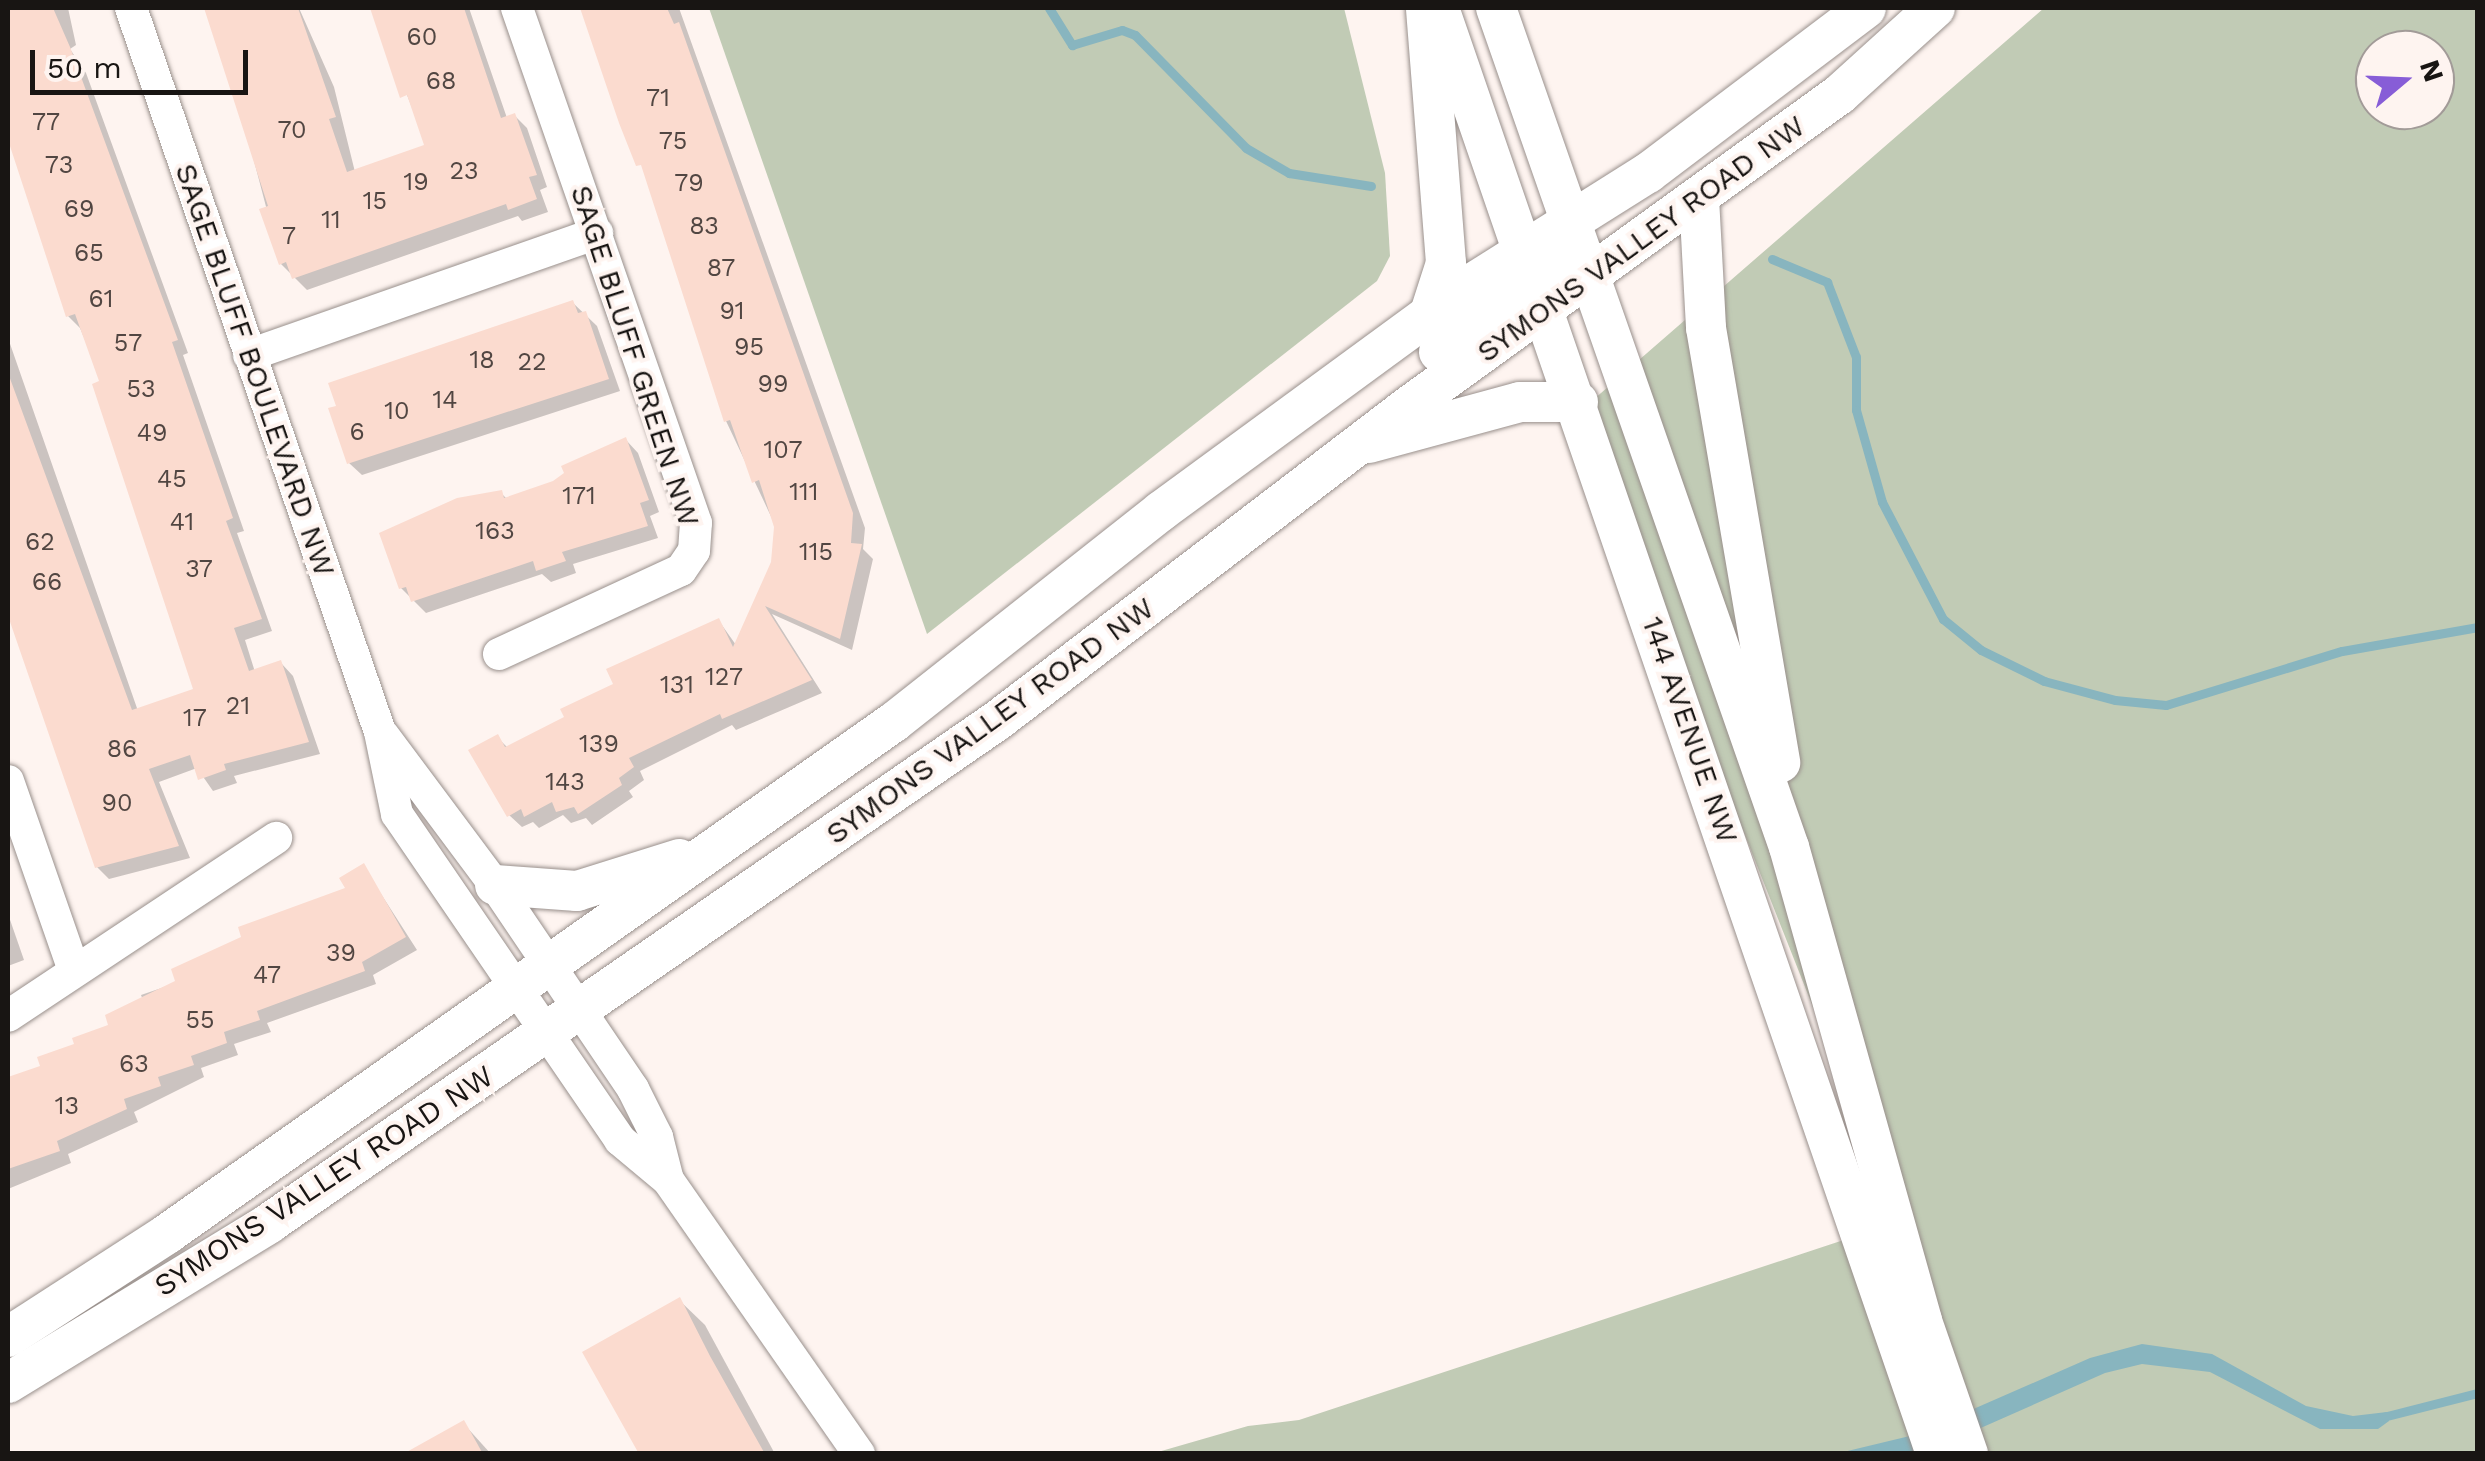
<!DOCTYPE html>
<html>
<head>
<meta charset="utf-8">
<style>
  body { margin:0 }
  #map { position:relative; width:2485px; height:1461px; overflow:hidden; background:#fef4f0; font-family:"Work Sans",sans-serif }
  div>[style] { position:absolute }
  .green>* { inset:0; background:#c1cbb5 }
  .water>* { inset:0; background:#88b5bf }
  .shadow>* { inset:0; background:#0003 }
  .stream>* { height:9px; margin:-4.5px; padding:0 4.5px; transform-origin:4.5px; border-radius:4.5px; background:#88b5bf }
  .building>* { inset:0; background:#fbdbcf }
  .roads { filter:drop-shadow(0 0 2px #99908c) drop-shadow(0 0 2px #99908c) }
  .minor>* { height:32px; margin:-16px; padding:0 16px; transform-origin:16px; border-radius:16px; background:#fff }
  .major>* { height:40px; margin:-20px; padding:0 20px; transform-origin:20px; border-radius:20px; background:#fff }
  span { translate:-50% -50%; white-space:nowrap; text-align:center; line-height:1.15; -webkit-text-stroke:8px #fef4f0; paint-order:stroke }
  .number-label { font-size:25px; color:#514642 }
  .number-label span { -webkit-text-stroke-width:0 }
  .street-label { font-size:30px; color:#181513 }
  .frame { position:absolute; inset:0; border:10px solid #181513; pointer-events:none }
  .north { position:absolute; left:2355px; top:30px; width:100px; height:100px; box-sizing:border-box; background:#fef4f0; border:2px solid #a29b98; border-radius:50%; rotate:71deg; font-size:28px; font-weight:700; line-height:40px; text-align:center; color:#181513 }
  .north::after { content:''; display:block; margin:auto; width:35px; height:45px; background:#875dd7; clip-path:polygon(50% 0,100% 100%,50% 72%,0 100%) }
  .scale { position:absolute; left:30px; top:50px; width:218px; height:45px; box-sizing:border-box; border:5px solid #181513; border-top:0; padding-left:12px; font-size:30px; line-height:35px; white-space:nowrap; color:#181513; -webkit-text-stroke:8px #fef4f0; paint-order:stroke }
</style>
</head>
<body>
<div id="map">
  <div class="green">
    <i style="clip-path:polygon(709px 8px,1344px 8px,1385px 173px,1390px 256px,1377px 281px,927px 634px)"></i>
    <i style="clip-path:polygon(evenodd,2044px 8px,2477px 8px,2477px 1453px,1151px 1454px,1248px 1426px,1299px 1420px,1898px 1222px,1578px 413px,2044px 8px,2375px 50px,2435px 50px,2435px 110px,2375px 110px,2375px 50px)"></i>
  </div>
  <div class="water">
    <i style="clip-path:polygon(2142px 1344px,2212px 1354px,2306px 1406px,2353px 1416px,2387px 1412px,2389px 1421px,2378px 1429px,2320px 1429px,2210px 1372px,2142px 1364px,2105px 1373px,1924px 1453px,1835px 1454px,1914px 1435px,2090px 1358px)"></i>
  </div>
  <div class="shadow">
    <i style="clip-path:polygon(8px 8px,68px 8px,76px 45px,70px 49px,86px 73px,188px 353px,183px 355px,244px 531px,237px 533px,272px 631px,245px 640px,255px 672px,281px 663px,293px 676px,320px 754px,234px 776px,237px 783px,213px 791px,197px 768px,159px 782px,190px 858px,109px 879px,97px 867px,8px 611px,8px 338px,138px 711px,197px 690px,103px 383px,80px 328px,68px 316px,8px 121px)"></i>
    <i style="clip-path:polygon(207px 8px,299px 8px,334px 87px,355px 172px,427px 146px,373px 8px,469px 8px,507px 118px,515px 116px,527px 128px,547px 187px,540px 190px,548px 212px,522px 221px,518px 216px,307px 290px,281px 264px,220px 31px)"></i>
    <i style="clip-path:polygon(582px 8px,679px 8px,865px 528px,863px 549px,873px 559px,852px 650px,772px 614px,822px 693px,736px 730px,732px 725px,640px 771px,644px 780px,629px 791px,633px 797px,592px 825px,586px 818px,571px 823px,563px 815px,539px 828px,533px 822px,522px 827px,509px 815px,497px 737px,508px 748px,568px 719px,719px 621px,736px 645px,773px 562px,776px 527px,726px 421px,647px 173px)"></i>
    <i style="clip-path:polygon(572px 302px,597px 326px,620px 391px,362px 475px,349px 463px)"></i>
    <i style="clip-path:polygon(626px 440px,638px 453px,659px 512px,650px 516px,658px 538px,573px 564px,576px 573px,551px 582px,542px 574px,426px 613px,401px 588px,501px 493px,508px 500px,554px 484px)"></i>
    <i style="clip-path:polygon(363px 866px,417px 950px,373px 975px,376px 984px,267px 1023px,271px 1032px,234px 1044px,238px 1055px,201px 1068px,204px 1077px,134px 1112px,138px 1122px,68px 1154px,71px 1163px,8px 1189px,8px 1080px,43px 1068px,112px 1027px,144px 1003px,141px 995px,179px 982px,349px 890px)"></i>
    <i style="clip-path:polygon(8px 914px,24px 960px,8px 966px)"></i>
    <i style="clip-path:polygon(679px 1300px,705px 1325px,775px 1454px,642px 1454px)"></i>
    <i style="clip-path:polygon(463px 1423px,491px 1454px,408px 1454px)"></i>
  </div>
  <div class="stream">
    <i style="left:1049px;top:8px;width:44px;rotate:58.1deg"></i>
    <i style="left:1072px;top:45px;width:52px;rotate:-16.7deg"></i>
    <i style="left:1122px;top:30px;width:14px;rotate:21deg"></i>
    <i style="left:1135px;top:35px;width:158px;rotate:45.5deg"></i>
    <i style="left:1246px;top:148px;width:50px;rotate:30.2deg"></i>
    <i style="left:1289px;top:173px;width:83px;rotate:9deg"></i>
    <i style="left:1772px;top:259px;width:60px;rotate:22.7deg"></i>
    <i style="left:1827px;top:282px;width:80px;rotate:68.9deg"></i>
    <i style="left:1856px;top:357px;width:53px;rotate:90deg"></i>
    <i style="left:1856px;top:410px;width:96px;rotate:74.2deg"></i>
    <i style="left:1882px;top:502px;width:132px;rotate:62.5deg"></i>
    <i style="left:1943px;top:619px;width:49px;rotate:39.2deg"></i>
    <i style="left:1981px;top:650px;width:70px;rotate:26.2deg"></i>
    <i style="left:2044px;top:681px;width:73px;rotate:15deg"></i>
    <i style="left:2115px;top:700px;width:51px;rotate:5.6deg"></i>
    <i style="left:2166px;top:705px;width:184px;rotate:-17.1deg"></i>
    <i style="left:2342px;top:651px;width:138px;rotate:-10deg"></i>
    <i style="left:2379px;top:1418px;width:102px;rotate:-14.2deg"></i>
  </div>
  <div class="building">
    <i style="clip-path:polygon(8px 8px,53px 8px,70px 47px,178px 340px,172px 342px,233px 518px,226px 521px,262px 619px,234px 628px,249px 671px,281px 660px,309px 742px,224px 764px,226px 770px,198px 780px,190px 755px,149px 769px,179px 846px,95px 868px,8px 616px,8px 373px,132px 710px,193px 689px,92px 384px,99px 381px,75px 314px,66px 317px,8px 140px)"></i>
    <i style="clip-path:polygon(204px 8px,298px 8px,336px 117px,329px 119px,347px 172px,424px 145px,407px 95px,400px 98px,370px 8px,464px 8px,501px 118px,515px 113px,537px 175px,529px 177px,537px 199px,508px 210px,506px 204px,292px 279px,286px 262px,279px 265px,259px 209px,268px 206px)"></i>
    <i style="clip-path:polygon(580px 8px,667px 8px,674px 24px,679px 22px,853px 513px,851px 543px,862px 544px,840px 639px,765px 606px,812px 680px,722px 719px,720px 714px,629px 758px,634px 767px,619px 778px,622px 785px,578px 814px,574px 807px,556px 812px,552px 802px,524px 817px,521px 809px,507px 817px,468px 750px,498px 734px,505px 747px,564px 717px,560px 709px,613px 684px,606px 669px,719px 618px,733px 647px,771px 562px,774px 527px,759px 480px,752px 483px,730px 420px,724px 422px,641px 165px,636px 166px,619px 123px)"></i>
    <i style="clip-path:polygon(573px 300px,578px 313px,586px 311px,609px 379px,347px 464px,328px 408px,336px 406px,328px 383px)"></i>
    <i style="clip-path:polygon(626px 437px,649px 500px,640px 503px,648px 526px,562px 552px,566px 561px,536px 571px,533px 561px,411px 602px,406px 587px,399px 589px,379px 533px,457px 498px,502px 490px,504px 498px,553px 481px,564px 473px,561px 466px)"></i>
    <i style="clip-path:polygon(364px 863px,406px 937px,362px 962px,365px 971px,257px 1011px,260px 1020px,224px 1032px,227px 1043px,191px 1056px,194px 1065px,158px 1077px,161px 1086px,124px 1099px,127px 1109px,57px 1141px,60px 1151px,8px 1169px,8px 1077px,40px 1066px,37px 1057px,74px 1044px,72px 1038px,108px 1025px,105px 1015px,175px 981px,171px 969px,241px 937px,238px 927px,345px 888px,339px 878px)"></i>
    <i style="clip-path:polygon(680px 1297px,710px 1356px,765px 1454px,639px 1454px,582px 1352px)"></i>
    <i style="clip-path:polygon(464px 1420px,483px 1454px,403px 1454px)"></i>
  </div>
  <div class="roads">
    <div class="minor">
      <i style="left:131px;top:8px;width:766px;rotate:71.02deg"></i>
      <i style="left:380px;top:732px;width:84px;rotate:78.3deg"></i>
      <i style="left:397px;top:814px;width:395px;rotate:55.6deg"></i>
      <i style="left:620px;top:1140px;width:62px;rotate:39.8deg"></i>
      <i style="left:668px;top:1180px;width:334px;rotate:55.1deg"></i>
      <i style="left:249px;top:355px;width:369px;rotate:-19.3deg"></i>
      <i style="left:499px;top:654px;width:200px;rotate:-24.8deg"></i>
      <i style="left:681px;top:570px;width:23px;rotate:-56deg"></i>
      <i style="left:694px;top:551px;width:28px;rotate:-86deg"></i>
      <i style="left:696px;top:523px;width:545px;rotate:-109.17deg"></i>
      <i style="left:383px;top:735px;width:187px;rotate:53.3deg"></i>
      <i style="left:495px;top:885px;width:246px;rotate:55.9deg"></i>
      <i style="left:633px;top:1089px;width:54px;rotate:63.4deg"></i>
      <i style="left:657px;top:1137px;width:44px;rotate:75.7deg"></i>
      <i style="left:8px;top:781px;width:201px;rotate:70.8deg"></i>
      <i style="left:8px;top:1016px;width:322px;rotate:-33.6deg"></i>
    </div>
    <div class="major">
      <i style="left:1439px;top:8px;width:1529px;rotate:71.03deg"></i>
      <i style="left:1496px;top:8px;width:889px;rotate:70.75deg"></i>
      <i style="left:1789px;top:847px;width:492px;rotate:74.3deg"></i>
      <i style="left:1922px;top:1321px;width:141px;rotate:70.9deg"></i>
      <i style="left:1426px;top:9px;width:255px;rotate:85.5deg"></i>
      <i style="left:1446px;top:263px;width:56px;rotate:107.8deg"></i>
      <i style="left:1699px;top:198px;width:130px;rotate:86.9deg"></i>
      <i style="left:1706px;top:328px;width:441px;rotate:80.3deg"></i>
      <i style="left:1439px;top:352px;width:147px;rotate:-35.9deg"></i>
      <i style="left:1369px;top:443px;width:156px;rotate:-15.2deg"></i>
      <i style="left:1520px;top:402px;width:58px"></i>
      <i style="left:495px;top:885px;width:82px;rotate:4.2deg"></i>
      <i style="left:577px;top:891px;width:107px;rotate:-17.4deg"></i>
      <i style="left:8px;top:1337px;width:189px;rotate:-32.9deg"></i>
      <i style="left:167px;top:1234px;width:889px;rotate:-35.16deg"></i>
      <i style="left:894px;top:722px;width:340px;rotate:-38.3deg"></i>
      <i style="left:1161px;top:511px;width:386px;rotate:-36.2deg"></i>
      <i style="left:1473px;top:283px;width:207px;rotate:-32.2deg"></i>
      <i style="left:1648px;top:173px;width:273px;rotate:-37.1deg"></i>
      <i style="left:8px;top:1383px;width:305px;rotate:-31.4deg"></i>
      <i style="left:268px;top:1224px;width:887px;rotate:-34.62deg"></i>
      <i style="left:998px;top:720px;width:517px;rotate:-37.38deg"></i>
      <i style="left:1409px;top:406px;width:532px;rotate:-35.9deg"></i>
      <i style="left:1840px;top:94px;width:128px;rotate:-42.2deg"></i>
    </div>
  </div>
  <div class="number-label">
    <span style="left:422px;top:37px">60</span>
    <span style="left:441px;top:81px">68</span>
    <span style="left:658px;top:98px">71</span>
    <span style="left:46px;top:122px">77</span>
    <span style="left:292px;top:130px">70</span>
    <span style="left:673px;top:141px">75</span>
    <span style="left:59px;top:165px">73</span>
    <span style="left:464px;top:171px">23</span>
    <span style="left:416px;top:182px">19</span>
    <span style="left:689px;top:183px">79</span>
    <span style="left:375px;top:201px">15</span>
    <span style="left:79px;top:209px">69</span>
    <span style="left:331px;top:220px">11</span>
    <span style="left:704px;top:226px">83</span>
    <span style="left:289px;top:236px">7</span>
    <span style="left:89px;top:253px">65</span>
    <span style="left:721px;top:268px">87</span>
    <span style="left:101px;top:299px">61</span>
    <span style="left:732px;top:311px">91</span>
    <span style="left:128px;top:343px">57</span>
    <span style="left:749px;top:347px">95</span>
    <span style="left:482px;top:360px">18</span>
    <span style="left:532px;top:362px">22</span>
    <span style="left:773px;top:384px">99</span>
    <span style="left:141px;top:389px">53</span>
    <span style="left:445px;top:400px">14</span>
    <span style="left:397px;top:411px">10</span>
    <span style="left:357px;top:432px">6</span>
    <span style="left:152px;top:433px">49</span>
    <span style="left:783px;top:450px">107</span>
    <span style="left:172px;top:479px">45</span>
    <span style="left:804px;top:492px">111</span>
    <span style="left:579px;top:496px">171</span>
    <span style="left:182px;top:522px">41</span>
    <span style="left:495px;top:531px">163</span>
    <span style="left:40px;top:542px">62</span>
    <span style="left:816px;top:552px">115</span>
    <span style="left:199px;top:569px">37</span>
    <span style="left:47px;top:582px">66</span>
    <span style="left:724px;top:677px">127</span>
    <span style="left:677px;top:685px">131</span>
    <span style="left:238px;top:706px">21</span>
    <span style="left:195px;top:718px">17</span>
    <span style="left:599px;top:744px">139</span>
    <span style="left:122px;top:749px">86</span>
    <span style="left:565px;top:782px">143</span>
    <span style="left:117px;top:803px">90</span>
    <span style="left:341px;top:953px">39</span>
    <span style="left:267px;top:975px">47</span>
    <span style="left:200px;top:1020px">55</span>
    <span style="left:134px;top:1064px">63</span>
    <span style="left:67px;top:1106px">13</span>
  </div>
  <div class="street-label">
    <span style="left:1641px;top:239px;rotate:-36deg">SYMONS VALLEY ROAD NW</span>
    <span style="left:635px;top:356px;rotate:72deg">SAGE BLUFF GREEN NW</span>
    <span style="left:255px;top:370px;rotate:71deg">SAGE BLUFF BOULEVARD NW</span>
    <span style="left:990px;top:721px;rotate:-36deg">SYMONS VALLEY ROAD NW</span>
    <span style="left:1690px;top:730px;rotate:71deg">144 AVENUE NW</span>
    <span style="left:324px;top:1181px;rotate:-33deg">SYMONS VALLEY ROAD NW</span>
  </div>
  <div class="frame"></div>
  <div class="north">N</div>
  <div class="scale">50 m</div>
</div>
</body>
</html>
